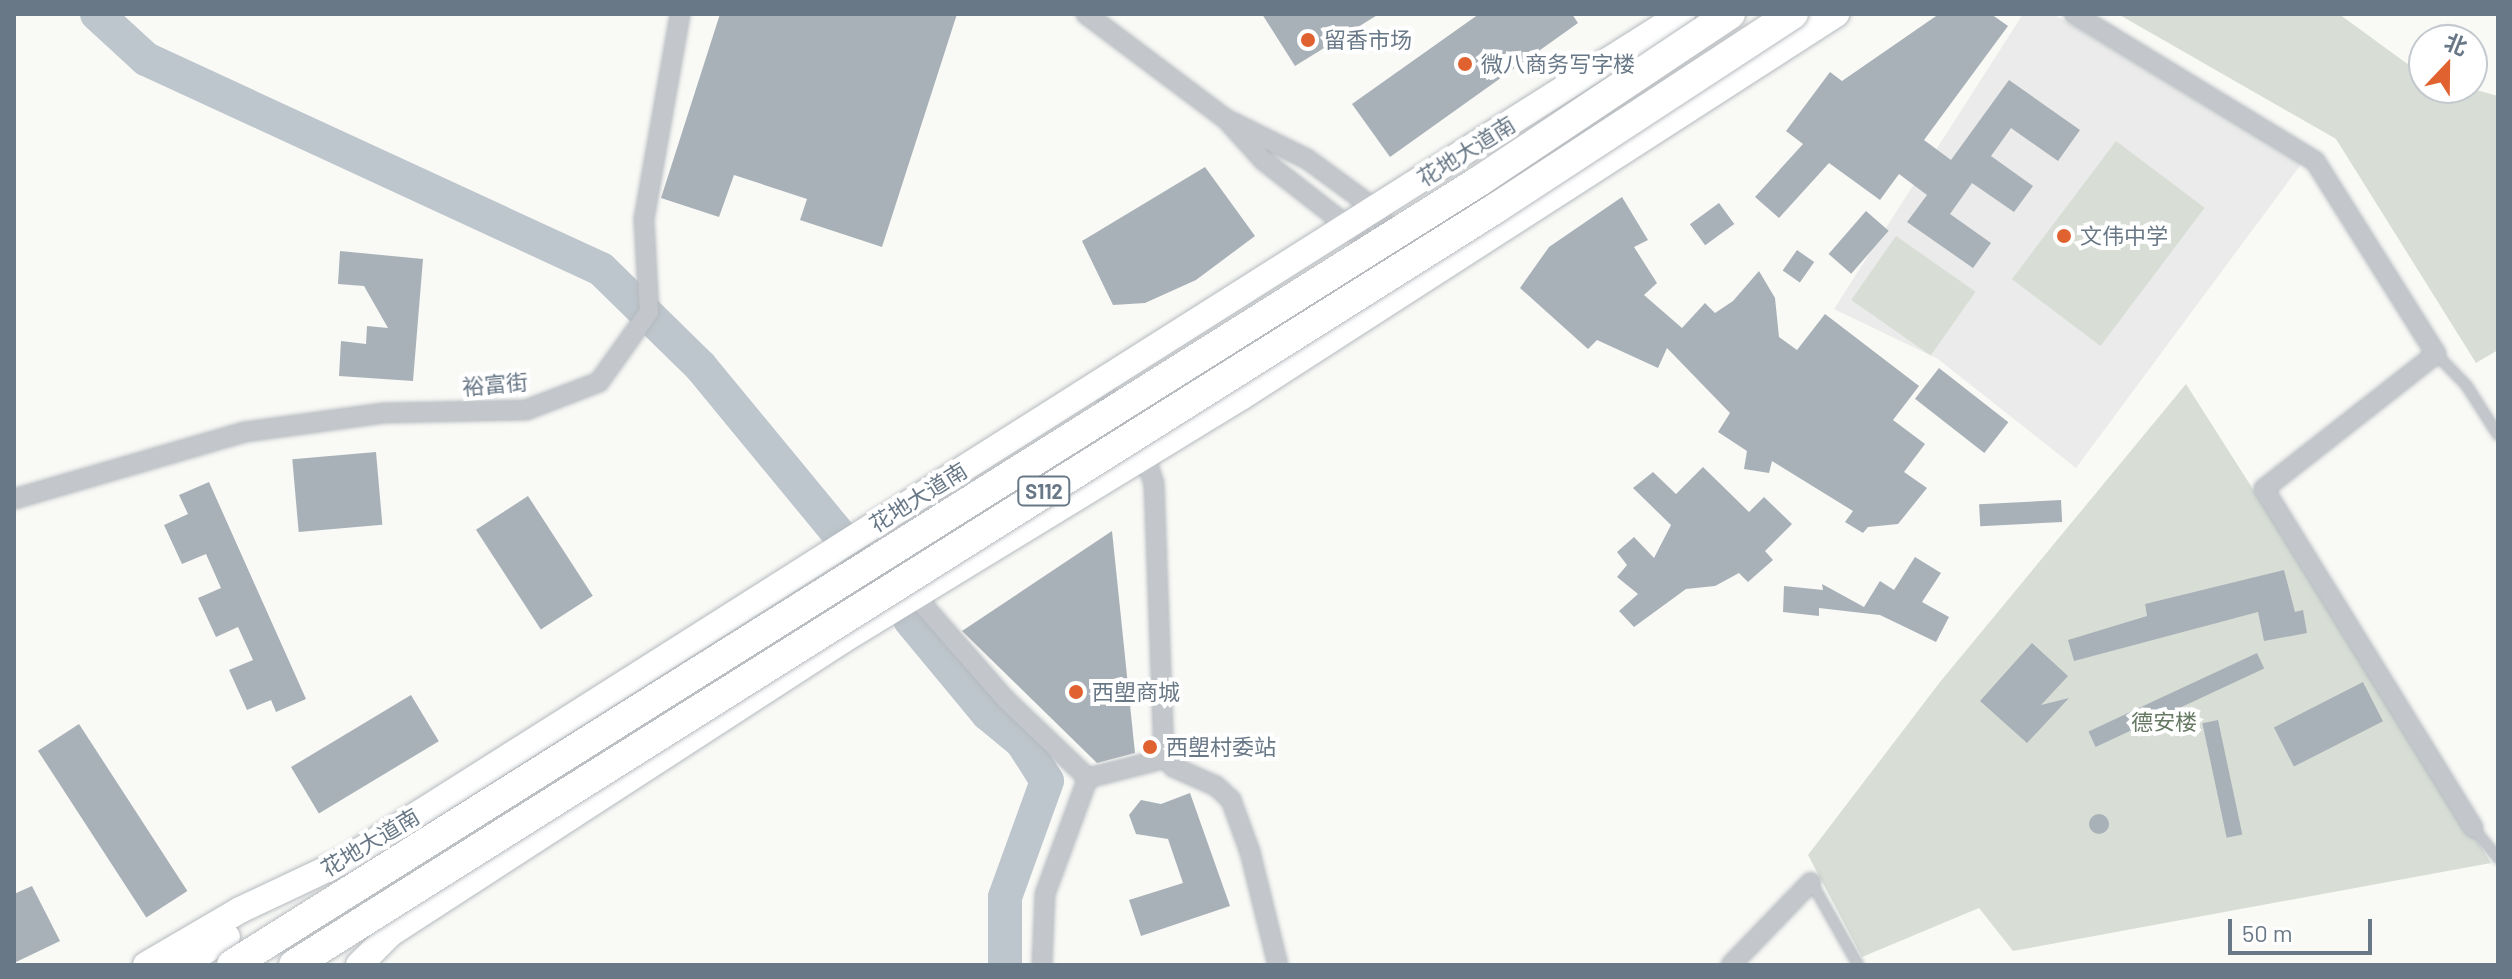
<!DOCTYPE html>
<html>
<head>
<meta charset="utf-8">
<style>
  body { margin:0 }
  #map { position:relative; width:2512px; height:979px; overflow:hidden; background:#f9f9f6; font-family:Barlow,"Noto Sans SC",sans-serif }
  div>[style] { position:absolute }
  .built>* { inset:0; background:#eaebea }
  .green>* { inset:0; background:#d8ded6; transform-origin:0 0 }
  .river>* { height:34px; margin:-17px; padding:0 17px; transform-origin:17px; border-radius:17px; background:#bdc6cc }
  .building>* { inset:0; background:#a9b1b8; transform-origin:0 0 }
  .round { border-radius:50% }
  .roads { filter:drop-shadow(0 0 2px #b5babf) drop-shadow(0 0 2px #b5babf) }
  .lane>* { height:9px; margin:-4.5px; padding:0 4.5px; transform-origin:4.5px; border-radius:4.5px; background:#c3c6ca }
  .street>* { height:18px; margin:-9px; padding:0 9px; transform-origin:9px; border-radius:9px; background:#c3c6ca }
  .secondary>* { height:26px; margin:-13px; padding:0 13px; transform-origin:13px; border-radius:13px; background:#fff }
  .bridges { filter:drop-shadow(0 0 2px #b6babe) drop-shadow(0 0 2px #b6babe) }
  .primary-bridge>* { height:30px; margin:-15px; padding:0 15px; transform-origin:15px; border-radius:15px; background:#fff }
  .dots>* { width:22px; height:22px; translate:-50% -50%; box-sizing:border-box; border:4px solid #fff; border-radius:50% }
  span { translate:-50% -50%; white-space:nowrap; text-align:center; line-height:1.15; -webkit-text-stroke:8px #fff; paint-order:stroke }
  .shield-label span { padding:2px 6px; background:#fff; border:2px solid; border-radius:6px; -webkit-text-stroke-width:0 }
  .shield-label { font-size:20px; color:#697887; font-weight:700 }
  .poi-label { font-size:22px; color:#697887 }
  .left { translate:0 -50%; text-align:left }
  .street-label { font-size:22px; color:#697887 }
  .park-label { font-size:22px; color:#667963 }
  .frame { position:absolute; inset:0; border:16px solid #697887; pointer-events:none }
  .north { position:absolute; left:2408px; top:24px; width:80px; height:80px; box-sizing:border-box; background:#fff; border:2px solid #c3c9cf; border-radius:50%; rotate:22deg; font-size:22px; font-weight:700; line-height:32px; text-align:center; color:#697887 }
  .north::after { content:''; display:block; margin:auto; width:28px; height:36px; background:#df6230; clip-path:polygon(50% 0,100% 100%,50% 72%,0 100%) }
  .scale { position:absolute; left:2228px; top:919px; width:144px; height:36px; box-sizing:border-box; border:4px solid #697887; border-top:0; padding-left:10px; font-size:24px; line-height:28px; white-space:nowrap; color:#697887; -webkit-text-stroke:6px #fff; paint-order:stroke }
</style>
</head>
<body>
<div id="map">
  <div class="built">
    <i style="clip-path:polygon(2023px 14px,2053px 14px,2302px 163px,2076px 468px,1938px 359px,1834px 309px)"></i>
  </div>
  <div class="green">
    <i style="clip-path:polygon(2118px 14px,2339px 14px,2424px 76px,2424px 88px,2469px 88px,2498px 96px,2498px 350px,2476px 363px,2336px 139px)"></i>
    <i style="left:2116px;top:141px;width:111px;height:173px;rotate:37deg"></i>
    <i style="left:1896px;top:236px;width:97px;height:78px;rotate:35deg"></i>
    <i style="clip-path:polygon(2186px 384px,2491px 863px,2013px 951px,1979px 908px,1862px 957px,1808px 855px,1940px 682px)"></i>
  </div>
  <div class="river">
    <i style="left:97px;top:14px;width:67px;rotate:42.6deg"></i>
    <i style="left:146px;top:59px;width:501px;rotate:24.78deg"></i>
    <i style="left:601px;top:269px;width:140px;rotate:44.4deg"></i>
    <i style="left:701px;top:367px;width:293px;rotate:50.5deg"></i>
    <i style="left:910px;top:620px;width:122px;rotate:50.3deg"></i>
    <i style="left:988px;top:714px;width:44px;rotate:39.5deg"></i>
    <i style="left:1022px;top:742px;width:46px;rotate:57.3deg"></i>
    <i style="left:1047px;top:781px;width:123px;rotate:109.9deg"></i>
    <i style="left:1005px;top:897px;width:68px;rotate:90deg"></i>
  </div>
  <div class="building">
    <i style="clip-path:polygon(720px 14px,957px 14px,882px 247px,800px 220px,807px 199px,734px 175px,719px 217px,661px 198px)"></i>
    <i style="clip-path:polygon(1262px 14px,1379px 14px,1295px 66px)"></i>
    <i style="clip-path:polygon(1479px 14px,1572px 14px,1578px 23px,1390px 157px,1352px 104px)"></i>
    <i style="clip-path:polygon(1939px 14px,1991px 14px,2008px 26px,1924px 140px,1951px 160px,2009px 80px,2080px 130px,2058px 161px,2011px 128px,1991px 156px,2033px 186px,2014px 212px,1972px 183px,1950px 214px,1991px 243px,1973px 268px,1907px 222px,1927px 195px,1899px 174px,1880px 200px,1829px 163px,1779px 218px,1755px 197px,1803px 144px,1786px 131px,1830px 72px,1842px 81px)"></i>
    <i style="clip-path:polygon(1205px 167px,1255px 236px,1196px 280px,1145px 303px,1113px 305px,1082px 241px)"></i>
    <i style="clip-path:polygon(1622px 197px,1648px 240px,1634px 247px,1657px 283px,1644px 295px,1682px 328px,1705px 303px,1715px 313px,1733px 301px,1759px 271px,1775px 298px,1779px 337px,1797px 350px,1825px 314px,1919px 386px,1893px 420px,1925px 444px,1904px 472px,1927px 488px,1898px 524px,1868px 527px,1863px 533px,1845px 522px,1853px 511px,1772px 461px,1769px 473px,1744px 469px,1747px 451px,1718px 432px,1730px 413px,1667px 348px,1658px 368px,1597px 340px,1588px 349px,1520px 288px,1549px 247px)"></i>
    <i style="left:1719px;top:203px;width:26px;height:36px;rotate:54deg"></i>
    <i style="left:1866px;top:211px;width:30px;height:57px;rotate:41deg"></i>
    <i style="left:1797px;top:250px;width:21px;height:25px;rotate:35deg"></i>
    <i style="clip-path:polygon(340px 251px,423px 259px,413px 381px,339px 376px,341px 341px,366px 344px,367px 326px,388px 328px,364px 286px,338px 284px)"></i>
    <i style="left:1939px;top:368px;width:88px;height:39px;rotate:38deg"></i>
    <i style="left:376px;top:452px;width:73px;height:84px;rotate:85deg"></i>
    <i style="clip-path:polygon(1703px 467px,1749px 512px,1764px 497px,1792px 524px,1765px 551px,1773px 560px,1748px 582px,1739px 573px,1715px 586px,1686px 589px,1634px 627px,1619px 611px,1638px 594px,1617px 577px,1627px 565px,1617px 552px,1634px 537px,1654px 558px,1671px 525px,1633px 488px,1653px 472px,1676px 494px)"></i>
    <i style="clip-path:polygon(209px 482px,306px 699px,276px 712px,271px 700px,247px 710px,229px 670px,253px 660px,238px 627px,216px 637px,198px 598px,221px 588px,206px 554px,182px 564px,164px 525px,188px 514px,179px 495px)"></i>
    <i style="left:528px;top:496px;width:119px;height:62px;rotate:57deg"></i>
    <i style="left:2061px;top:500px;width:22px;height:82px;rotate:87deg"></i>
    <i style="clip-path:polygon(1112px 531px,1135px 753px,1097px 763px,962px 631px)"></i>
    <i style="clip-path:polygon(1915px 557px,1941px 573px,1922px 602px,1949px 617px,1936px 642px,1880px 615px,1819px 608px,1819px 616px,1783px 612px,1784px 586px,1823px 590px,1822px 584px,1864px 607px,1880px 581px,1894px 590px)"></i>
    <i style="clip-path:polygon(2284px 570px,2295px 612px,2303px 610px,2307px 633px,2264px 641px,2258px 612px,2074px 661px,2068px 640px,2147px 616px,2145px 604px)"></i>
    <i style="clip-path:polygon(2032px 643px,2068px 676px,2041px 705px,2069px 698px,2027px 743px,1980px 701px)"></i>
    <i style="left:2257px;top:653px;width:17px;height:186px;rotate:65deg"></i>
    <i style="left:2363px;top:682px;width:44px;height:100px;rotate:63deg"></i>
    <i style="left:411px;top:695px;width:54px;height:140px;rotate:59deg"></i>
    <i style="left:2218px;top:720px;width:117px;height:16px;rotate:78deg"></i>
    <i style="left:79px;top:724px;width:199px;height:49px;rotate:57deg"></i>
    <i style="clip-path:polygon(1190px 793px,1230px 906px,1141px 936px,1129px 900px,1183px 883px,1168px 839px,1136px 834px,1129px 815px,1141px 800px,1161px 804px)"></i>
    <i class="round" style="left:2089px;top:814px;width:20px;height:20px"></i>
    <i style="clip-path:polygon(32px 886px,60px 941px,14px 963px,14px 894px)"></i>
  </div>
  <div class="roads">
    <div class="lane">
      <i style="left:2436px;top:354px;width:43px;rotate:45.9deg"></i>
      <i style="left:2466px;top:385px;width:59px;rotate:57.4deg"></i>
      <i style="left:2473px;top:828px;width:39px;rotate:50deg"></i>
      <i style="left:1811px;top:882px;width:95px;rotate:60.5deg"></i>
    </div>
    <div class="street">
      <i style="left:1086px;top:14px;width:175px;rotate:36.9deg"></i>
      <i style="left:1226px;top:119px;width:57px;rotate:47.9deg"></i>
      <i style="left:1264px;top:161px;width:148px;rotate:37.9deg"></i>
      <i style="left:2074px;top:14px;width:282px;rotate:31.4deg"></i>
      <i style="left:2315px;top:161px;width:228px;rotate:57.9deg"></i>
      <i style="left:2436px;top:354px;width:219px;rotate:141.9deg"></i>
      <i style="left:2264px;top:489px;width:398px;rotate:58.3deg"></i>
      <i style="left:1230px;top:121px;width:86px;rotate:26.3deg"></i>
      <i style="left:1307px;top:159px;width:83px;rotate:36.2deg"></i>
      <i style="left:1374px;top:208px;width:74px;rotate:57.2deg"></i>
      <i style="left:1098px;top:383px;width:87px;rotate:57.2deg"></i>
      <i style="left:1145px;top:456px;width:28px;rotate:72deg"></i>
      <i style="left:1154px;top:483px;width:267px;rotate:87.9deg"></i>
      <i style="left:1164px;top:750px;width:19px;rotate:62deg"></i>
      <i style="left:1173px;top:767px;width:47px;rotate:23.8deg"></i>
      <i style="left:1216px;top:786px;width:21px;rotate:43deg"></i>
      <i style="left:1231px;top:800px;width:55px;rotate:69.9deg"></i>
      <i style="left:1250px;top:852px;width:116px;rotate:76.1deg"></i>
      <i style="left:14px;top:499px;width:241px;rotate:-16.2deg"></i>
      <i style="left:245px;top:432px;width:140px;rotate:-7.8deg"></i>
      <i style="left:384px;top:413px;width:142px;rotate:-1.2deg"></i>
      <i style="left:526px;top:410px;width:78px;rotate:-21deg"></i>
      <i style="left:599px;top:382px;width:86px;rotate:-54.5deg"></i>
      <i style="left:649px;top:312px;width:93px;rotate:-93.1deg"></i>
      <i style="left:644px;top:219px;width:208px;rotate:-80deg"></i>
      <i style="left:915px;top:596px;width:138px;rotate:48.8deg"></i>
      <i style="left:1006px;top:700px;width:113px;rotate:43.6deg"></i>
      <i style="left:1088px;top:778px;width:81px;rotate:-14.2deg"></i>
      <i style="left:1042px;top:965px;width:71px;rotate:-87.6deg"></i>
      <i style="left:1045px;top:894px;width:124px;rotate:-69.7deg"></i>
      <i style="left:1731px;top:965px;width:115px;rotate:-46.1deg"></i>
    </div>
    <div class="secondary">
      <i style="left:146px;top:965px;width:109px;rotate:-30.3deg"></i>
      <i style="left:240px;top:910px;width:115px;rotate:-25.2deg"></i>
      <i style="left:344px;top:861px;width:1584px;rotate:-32.34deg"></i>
      <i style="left:183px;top:965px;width:52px;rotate:-32.5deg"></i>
      <i style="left:359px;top:965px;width:45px;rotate:-45deg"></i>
      <i style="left:391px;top:933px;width:539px;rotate:-32.95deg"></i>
      <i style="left:843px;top:640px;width:466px;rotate:-31.4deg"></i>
      <i style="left:1241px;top:397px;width:708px;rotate:-32.77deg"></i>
    </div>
  </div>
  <div class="bridges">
    <div class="primary-bridge">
      <i style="left:232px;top:965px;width:1472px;rotate:-32.15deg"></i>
      <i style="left:1478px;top:182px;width:303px;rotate:-33.7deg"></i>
      <i style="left:294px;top:965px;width:1421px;rotate:-32.2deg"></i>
      <i style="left:1496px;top:208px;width:355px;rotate:-33.2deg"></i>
    </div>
  </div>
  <div class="dots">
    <i style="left:1308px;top:40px;background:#df6230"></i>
    <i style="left:1465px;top:64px;background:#df6230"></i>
    <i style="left:2064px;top:236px;background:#df6230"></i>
    <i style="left:1076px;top:692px;background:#df6230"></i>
    <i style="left:1150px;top:747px;background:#df6230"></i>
  </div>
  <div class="shield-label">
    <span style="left:1044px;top:491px">S112</span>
  </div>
  <div class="poi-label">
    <span class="left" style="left:1324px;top:40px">留香市场</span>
    <span class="left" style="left:1481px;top:64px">微八商务写字楼</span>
    <span class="left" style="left:2080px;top:236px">文伟中学</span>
    <span class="left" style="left:1092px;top:692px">西塱商城</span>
    <span class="left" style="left:1166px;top:747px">西塱村委站</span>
  </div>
  <div class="street-label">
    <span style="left:1466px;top:151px;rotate:-32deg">花地大道南</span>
    <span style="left:495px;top:384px;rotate:-5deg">裕富街</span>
    <span style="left:918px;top:497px;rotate:-32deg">花地大道南</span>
    <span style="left:370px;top:842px;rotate:-31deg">花地大道南</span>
  </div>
  <div class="park-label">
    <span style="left:2164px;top:722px">德安楼</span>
  </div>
  <div class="frame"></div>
  <div class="north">北</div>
  <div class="scale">50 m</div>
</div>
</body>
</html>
